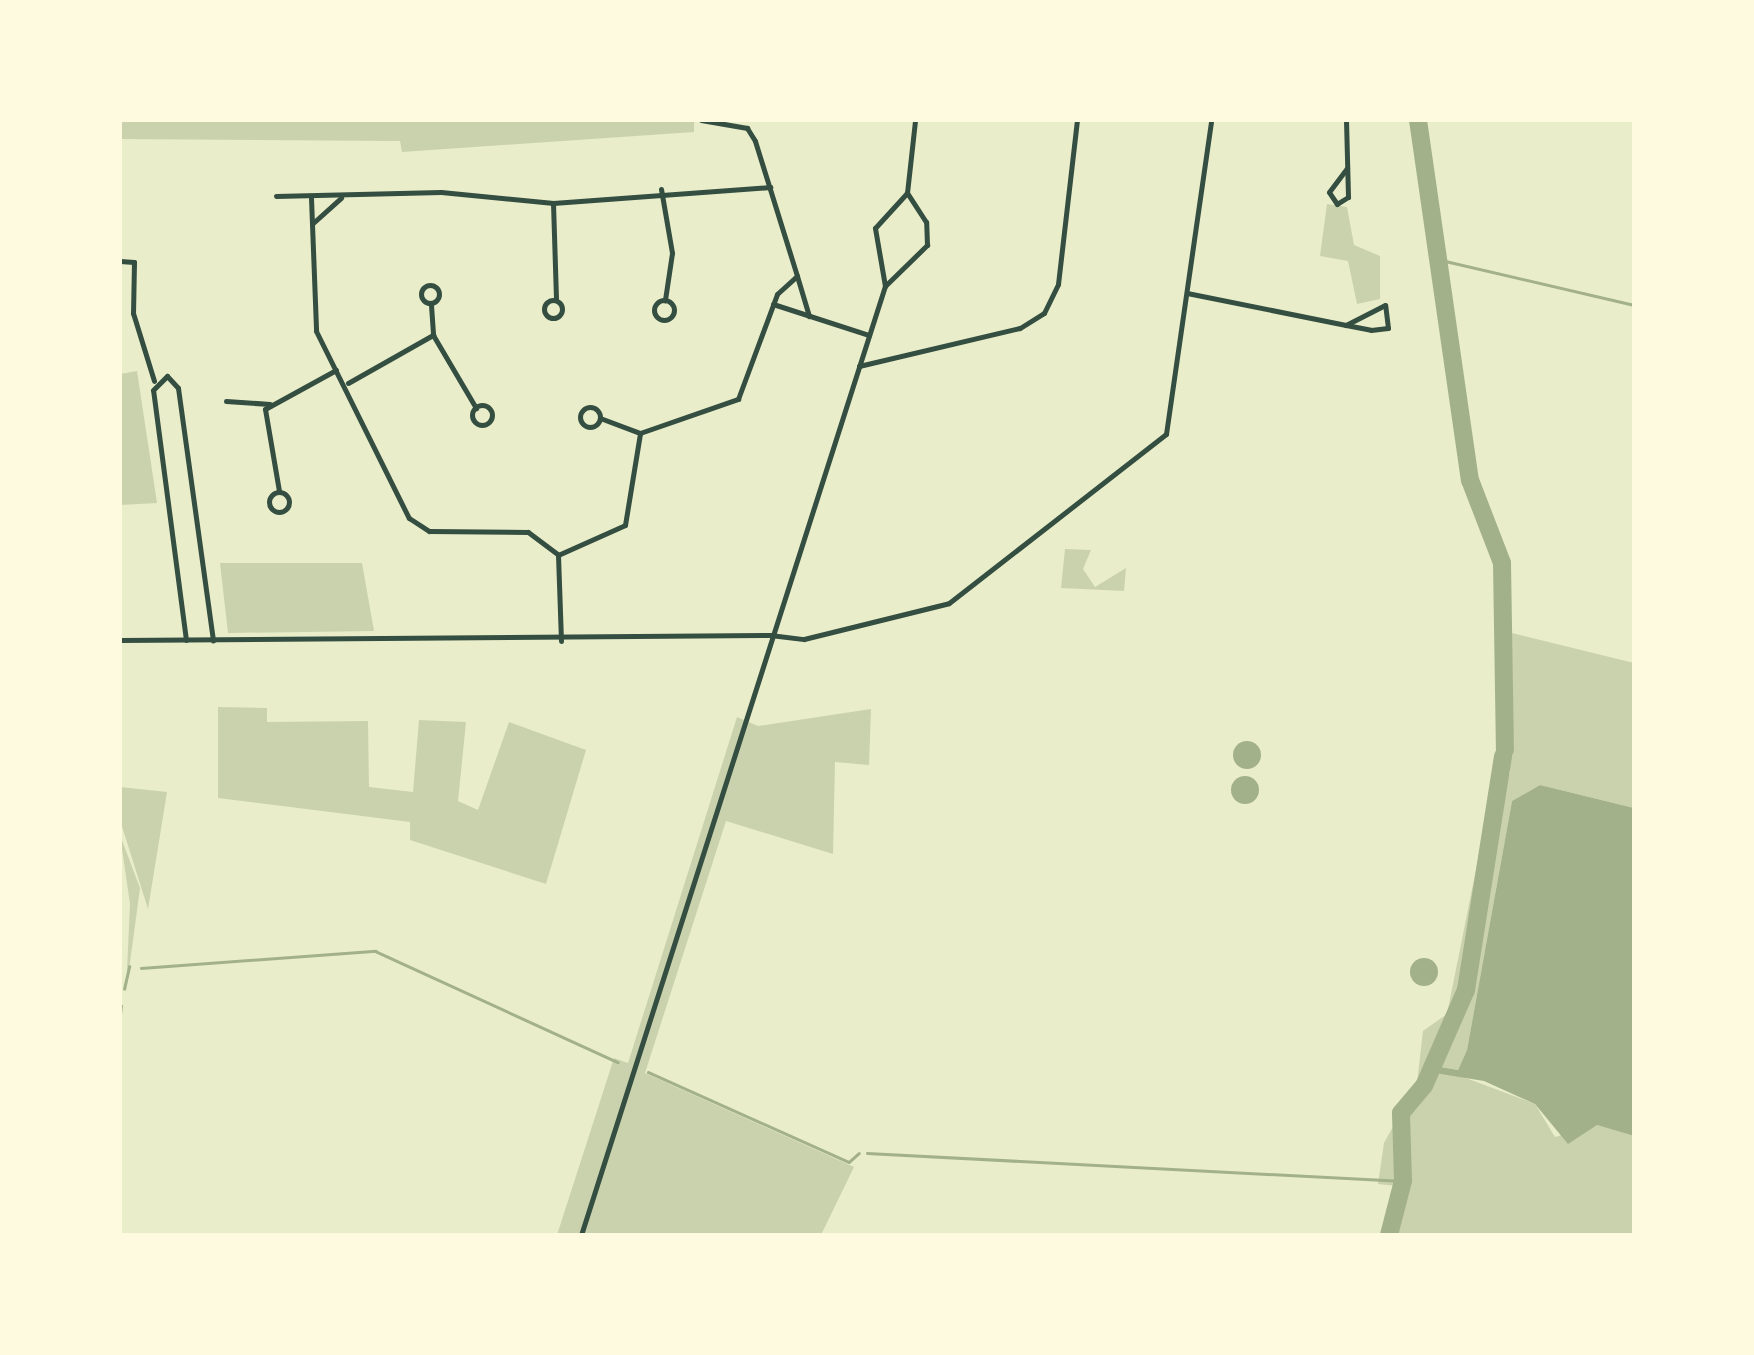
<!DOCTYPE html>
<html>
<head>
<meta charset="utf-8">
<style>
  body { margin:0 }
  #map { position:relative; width:1754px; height:1355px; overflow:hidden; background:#e9edc9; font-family:Overpass,sans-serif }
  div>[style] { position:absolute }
  .green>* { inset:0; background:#cad2ad }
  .water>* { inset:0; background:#a3b18a }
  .round { border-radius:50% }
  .stream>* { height:2.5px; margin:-1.25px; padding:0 1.25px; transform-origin:1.25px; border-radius:1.25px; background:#a3b18a }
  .river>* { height:18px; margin:-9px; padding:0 9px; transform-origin:9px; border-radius:9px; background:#a3b18a }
  .minor>* { height:5px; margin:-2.5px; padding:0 2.5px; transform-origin:2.5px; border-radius:2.5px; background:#344e41 }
  .minor>.ring { margin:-2.5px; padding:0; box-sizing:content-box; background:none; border:5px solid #344e41; border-radius:50% }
  span { translate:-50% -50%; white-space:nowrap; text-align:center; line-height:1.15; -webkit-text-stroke:10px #fefae0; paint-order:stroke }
  .frame { position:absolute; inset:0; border:122px solid #fefae0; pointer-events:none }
</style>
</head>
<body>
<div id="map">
  <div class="green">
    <i style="clip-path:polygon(120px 120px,694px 120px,694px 132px,402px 152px,400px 141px,120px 139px)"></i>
    <i style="clip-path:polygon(1327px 204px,1347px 207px,1354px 245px,1380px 256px,1380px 299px,1357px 304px,1348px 261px,1320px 256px)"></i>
    <i style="clip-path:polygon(137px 371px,157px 503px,120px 505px,120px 374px)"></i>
    <i style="clip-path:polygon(1065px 549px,1091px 550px,1083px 569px,1095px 587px,1126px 568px,1124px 591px,1061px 588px)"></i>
    <i style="clip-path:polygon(220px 563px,362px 563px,374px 631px,228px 633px)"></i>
    <i style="clip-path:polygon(1512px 633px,1634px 663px,1634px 808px,1540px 785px,1512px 801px,1467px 1050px,1458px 1070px,1434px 1066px,1535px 1104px,1555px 1137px,1597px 1125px,1634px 1136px,1634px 1235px,1391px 1235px,1397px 1186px,1378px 1184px,1384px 1143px,1417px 1083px,1423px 1031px,1447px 1014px,1494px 780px,1510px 774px)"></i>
    <i style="clip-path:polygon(218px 707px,267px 708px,267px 722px,368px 721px,369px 787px,413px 792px,419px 720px,466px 722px,458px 801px,478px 810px,509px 722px,586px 750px,546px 884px,410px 840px,410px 822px,218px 798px)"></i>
    <i style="clip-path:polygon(871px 709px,869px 765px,835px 762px,833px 854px,726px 821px,645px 1073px,854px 1167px,821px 1235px,557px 1235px,614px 1058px,628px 1063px,737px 717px,758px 726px)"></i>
    <i style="clip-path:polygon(120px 787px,167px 792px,148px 909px,120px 820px)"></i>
    <i style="clip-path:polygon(120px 835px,140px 888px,126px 992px,130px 904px)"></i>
  </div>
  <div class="water">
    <i class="round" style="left:1233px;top:741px;width:28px;height:28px"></i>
    <i class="round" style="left:1231px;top:776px;width:28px;height:28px"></i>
    <i style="clip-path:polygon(1540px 785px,1634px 808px,1634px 1136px,1597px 1125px,1568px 1144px,1535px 1104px,1484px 1081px,1435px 1073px,1434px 1066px,1458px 1070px,1467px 1050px,1512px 801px)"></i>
    <i class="round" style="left:1410px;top:958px;width:28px;height:28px"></i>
  </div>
  <div class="stream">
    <i style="left:1441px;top:260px;width:198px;rotate:13.1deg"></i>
    <i style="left:141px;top:968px;width:235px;rotate:-4.2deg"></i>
    <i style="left:375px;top:951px;width:267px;rotate:24.6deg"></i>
    <i style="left:124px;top:989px;width:23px;rotate:-77deg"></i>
    <i style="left:120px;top:1014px;width:8px;rotate:-83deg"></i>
    <i style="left:648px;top:1072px;width:220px;rotate:24.1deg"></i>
    <i style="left:849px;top:1162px;width:13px;rotate:-42deg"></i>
    <i style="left:867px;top:1153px;width:537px;rotate:2.99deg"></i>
  </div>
  <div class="river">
    <i style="left:1418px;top:120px;width:364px;rotate:81.8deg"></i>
    <i style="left:1470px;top:480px;width:89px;rotate:68.9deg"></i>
    <i style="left:1502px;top:563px;width:187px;rotate:89.1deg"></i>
    <i style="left:1389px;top:1235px;width:56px;rotate:-75.5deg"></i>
    <i style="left:1403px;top:1181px;width:68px;rotate:-91.7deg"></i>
    <i style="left:1401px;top:1113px;width:35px;rotate:-50deg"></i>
    <i style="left:1424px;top:1086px;width:105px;rotate:-66.4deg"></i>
    <i style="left:1466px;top:990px;width:237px;rotate:-81deg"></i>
  </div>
  <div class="minor">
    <i style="left:701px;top:120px;width:47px;rotate:9.9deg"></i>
    <i style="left:747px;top:128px;width:15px;rotate:58deg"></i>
    <i style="left:755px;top:141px;width:141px;rotate:72.7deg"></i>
    <i style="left:1346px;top:120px;width:77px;rotate:88.5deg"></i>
    <i style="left:1348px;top:197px;width:13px;rotate:148deg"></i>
    <i style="left:1337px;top:204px;width:14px;rotate:-124deg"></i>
    <i style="left:1329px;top:192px;width:30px;rotate:-53deg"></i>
    <i style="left:661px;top:189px;width:65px;rotate:80.2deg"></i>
    <i style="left:672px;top:253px;width:48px;rotate:98.5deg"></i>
    <i style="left:276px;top:196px;width:165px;rotate:-1.4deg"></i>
    <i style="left:441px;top:192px;width:113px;rotate:5.6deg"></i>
    <i style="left:553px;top:203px;width:218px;rotate:-4.2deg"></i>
    <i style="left:311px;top:198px;width:133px;rotate:87.8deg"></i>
    <i style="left:316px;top:331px;width:209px;rotate:63.6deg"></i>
    <i style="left:409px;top:518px;width:24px;rotate:33deg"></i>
    <i style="left:429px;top:531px;width:99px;rotate:0.6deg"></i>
    <i style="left:528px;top:532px;width:38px;rotate:37deg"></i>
    <i style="left:553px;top:203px;width:97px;rotate:88.2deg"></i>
    <i style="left:313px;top:223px;width:38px;rotate:-42deg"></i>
    <i style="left:120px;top:261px;width:14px;rotate:4deg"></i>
    <i style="left:134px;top:262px;width:51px;rotate:91.1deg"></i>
    <i style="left:133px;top:313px;width:71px;rotate:72.8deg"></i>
    <i class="ring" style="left:421px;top:285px;width:13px;height:13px"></i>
    <i style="left:885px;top:286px;width:59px;rotate:-44.3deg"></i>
    <i style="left:927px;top:245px;width:23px;rotate:-92deg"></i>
    <i style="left:926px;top:222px;width:35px;rotate:-123deg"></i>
    <i style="left:907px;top:193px;width:73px;rotate:-83.7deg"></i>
    <i style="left:1187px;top:293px;width:162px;rotate:11.4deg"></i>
    <i style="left:1346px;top:325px;width:25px;rotate:11deg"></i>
    <i style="left:1371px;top:330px;width:17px;rotate:-7deg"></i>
    <i style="left:1388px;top:328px;width:23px;rotate:-97deg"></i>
    <i style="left:1385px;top:305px;width:44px;rotate:152.9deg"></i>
    <i class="ring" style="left:654px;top:300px;width:15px;height:15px"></i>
    <i class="ring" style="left:544px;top:300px;width:13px;height:13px"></i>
    <i style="left:773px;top:304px;width:101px;rotate:17.9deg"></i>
    <i style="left:431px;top:305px;width:30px;rotate:86deg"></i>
    <i style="left:859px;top:366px;width:165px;rotate:-13.3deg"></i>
    <i style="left:1020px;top:328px;width:28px;rotate:-32deg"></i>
    <i style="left:1044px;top:313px;width:32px;rotate:-64deg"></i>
    <i style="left:1058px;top:284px;width:165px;rotate:-83.4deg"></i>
    <i style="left:348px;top:383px;width:98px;rotate:-29.5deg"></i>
    <i style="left:433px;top:335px;width:85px;rotate:59.5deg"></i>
    <i style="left:226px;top:401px;width:44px;rotate:3.9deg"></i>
    <i class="ring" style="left:472px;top:405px;width:15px;height:15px"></i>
    <i class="ring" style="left:580px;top:407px;width:15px;height:15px"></i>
    <i style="left:600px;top:418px;width:43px;rotate:20.6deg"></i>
    <i style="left:279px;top:491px;width:83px;rotate:-99.7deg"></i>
    <i style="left:265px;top:409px;width:81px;rotate:-28.8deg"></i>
    <i class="ring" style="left:269px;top:492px;width:15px;height:15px"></i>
    <i style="left:558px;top:555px;width:73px;rotate:-24.1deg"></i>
    <i style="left:625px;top:525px;width:93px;rotate:-80.7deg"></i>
    <i style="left:640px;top:433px;width:104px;rotate:-19.1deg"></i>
    <i style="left:738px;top:399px;width:112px;rotate:-69.6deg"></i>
    <i style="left:777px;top:294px;width:27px;rotate:-42deg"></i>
    <i style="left:797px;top:276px;width:42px;rotate:73.3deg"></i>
    <i style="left:558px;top:555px;width:86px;rotate:88deg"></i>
    <i style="left:770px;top:635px;width:34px;rotate:7deg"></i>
    <i style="left:804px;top:639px;width:149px;rotate:-13.9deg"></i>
    <i style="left:949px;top:603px;width:275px;rotate:-37.9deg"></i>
    <i style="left:1166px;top:434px;width:317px;rotate:-81.8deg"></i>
    <i style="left:120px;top:640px;width:650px;rotate:-0.44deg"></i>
    <i style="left:186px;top:640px;width:252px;rotate:-97.5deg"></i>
    <i style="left:153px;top:390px;width:20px;rotate:-45deg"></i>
    <i style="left:167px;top:376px;width:16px;rotate:47deg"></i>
    <i style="left:178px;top:388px;width:255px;rotate:82.1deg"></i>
    <i style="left:581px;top:1235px;width:997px;rotate:-72.24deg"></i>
    <i style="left:885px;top:286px;width:59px;rotate:-99.8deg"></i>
    <i style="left:875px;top:228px;width:47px;rotate:-47.6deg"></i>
  </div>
  <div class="frame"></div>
</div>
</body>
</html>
